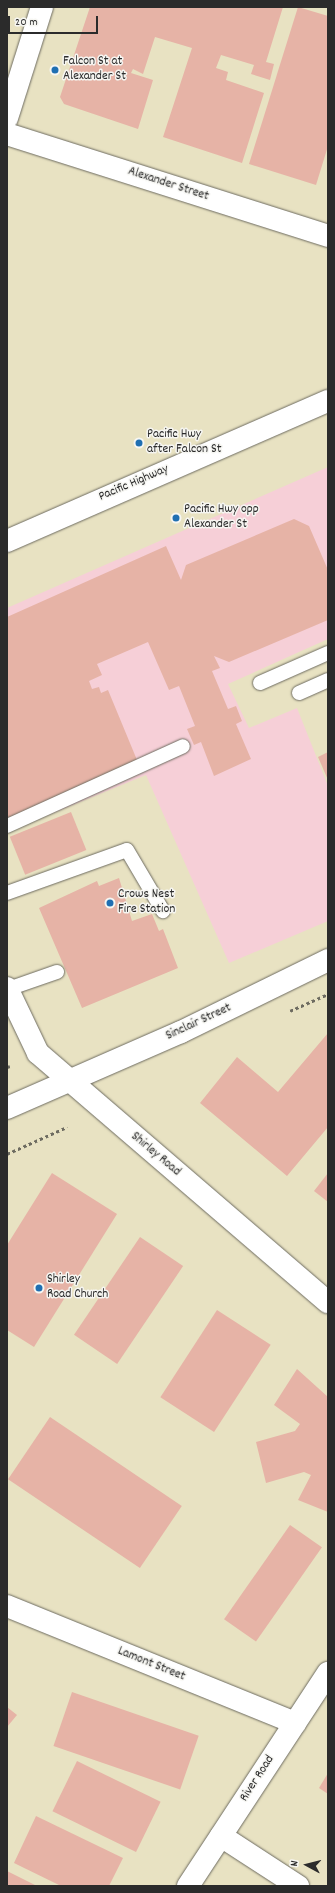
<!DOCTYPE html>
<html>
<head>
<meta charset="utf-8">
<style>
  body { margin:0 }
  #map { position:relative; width:335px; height:1893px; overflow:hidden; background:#e8e2c2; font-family:Dekko,sans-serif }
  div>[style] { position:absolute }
  .built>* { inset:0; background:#f6cfd7 }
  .building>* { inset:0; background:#e6b3a6; transform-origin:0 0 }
  .path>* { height:2.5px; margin-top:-1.25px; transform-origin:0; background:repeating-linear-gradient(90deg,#6d6b60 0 3px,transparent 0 6px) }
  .roads { filter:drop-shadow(0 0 1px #6d6b60) drop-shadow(0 0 1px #6d6b60) }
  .lane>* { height:14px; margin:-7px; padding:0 7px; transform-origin:7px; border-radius:7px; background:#fff }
  .street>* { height:22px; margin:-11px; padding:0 11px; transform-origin:11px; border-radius:11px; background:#fff }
  .secondary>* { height:22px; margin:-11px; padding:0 11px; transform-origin:11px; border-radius:11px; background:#fff }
  .primary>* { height:22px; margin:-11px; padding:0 11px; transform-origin:11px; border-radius:11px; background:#fff }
  .dots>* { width:11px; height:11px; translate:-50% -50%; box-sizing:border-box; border:2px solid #f6f6f2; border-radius:50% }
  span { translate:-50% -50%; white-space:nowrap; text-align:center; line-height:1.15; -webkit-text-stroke:3px #f6f6f2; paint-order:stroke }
  .poi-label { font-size:13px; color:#2b2b2b }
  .left { translate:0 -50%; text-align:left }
  .street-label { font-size:13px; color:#2b2b2b }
  .frame { position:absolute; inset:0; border:8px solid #2b2b2b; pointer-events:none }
  .north { position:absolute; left:287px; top:1845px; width:40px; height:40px; -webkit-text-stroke:3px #f6f6f2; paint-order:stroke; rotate:277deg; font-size:11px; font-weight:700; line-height:16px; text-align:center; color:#2b2b2b }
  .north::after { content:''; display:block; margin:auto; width:14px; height:18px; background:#2b2b2b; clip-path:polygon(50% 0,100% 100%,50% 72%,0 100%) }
  .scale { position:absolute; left:8px; top:16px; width:90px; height:18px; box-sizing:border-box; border:2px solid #2b2b2b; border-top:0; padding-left:5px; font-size:12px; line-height:14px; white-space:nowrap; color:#2b2b2b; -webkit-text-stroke:3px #f6f6f2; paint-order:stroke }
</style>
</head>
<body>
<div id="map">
  <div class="built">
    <i style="clip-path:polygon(328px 467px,328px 639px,228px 684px,249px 728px,297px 708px,328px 786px,328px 921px,229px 963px,146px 775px,7px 832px,7px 608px)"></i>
  </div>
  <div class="building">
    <i style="clip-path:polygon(90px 7px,283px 7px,266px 62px,274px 64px,270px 80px,251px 74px,254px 65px,221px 55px,216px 68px,228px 72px,226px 80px,264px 93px,242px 163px,163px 137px,192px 48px,155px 37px,143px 74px,133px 69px,131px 73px,153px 80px,138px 129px,64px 104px,60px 97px)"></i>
    <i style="clip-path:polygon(298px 7px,328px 16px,328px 146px,316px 185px,249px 164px)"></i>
    <i style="clip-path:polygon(294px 519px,309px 526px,328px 570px,328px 620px,229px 662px,214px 656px,220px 668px,212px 671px,228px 709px,236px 706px,242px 721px,236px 724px,251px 759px,214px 776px,201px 742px,194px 745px,187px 729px,195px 726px,179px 686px,169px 690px,148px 642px,97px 664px,102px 675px,89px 681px,92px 689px,99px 687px,101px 693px,108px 690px,137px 760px,7px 819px,7px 617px,166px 546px,181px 580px,186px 565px)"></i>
    <i style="clip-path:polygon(328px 752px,328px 780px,318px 757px)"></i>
    <i style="left:71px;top:812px;width:41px;height:66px;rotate:68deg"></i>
    <i style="clip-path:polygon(119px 878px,132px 921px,152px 914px,159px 931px,163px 929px,178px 968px,82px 1008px,39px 908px,97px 881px,99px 886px)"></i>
    <i style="clip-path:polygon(328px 1033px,328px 1127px,287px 1176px,200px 1103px,237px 1057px,278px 1092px)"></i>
    <i style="clip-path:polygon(52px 1173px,117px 1214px,34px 1347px,7px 1330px,7px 1245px)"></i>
    <i style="clip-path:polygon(328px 1173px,328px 1202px,314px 1191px)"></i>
    <i style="left:140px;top:1237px;width:52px;height:118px;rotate:34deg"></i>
    <i style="left:217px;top:1310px;width:64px;height:104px;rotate:33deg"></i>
    <i style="clip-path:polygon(297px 1369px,328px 1397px,328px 1512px,298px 1500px,311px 1475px,304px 1472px,266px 1483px,256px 1442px,295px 1431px,300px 1424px,274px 1405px)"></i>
    <i style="left:50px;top:1417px;width:159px;height:75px;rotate:34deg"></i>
    <i style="left:290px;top:1525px;width:39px;height:115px;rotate:35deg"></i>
    <i style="left:72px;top:1692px;width:134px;height:57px;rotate:19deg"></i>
    <i style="clip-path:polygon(7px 1707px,17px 1715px,7px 1727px)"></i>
    <i style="left:77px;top:1761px;width:93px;height:56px;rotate:26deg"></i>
    <i style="clip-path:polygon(328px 1773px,328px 1794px,319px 1788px)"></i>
    <i style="clip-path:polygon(36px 1816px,123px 1858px,109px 1886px,61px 1886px,14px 1863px)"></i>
    <i style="clip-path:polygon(7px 1871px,37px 1886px,7px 1886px)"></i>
  </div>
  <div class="path">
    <i style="left:290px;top:1011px;width:42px;rotate:-24.1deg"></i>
    <i style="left:7px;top:1067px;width:3px;rotate:-18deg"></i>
    <i style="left:7px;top:1154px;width:66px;rotate:-24.2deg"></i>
  </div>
  <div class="roads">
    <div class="lane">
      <i style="left:260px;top:683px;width:74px;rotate:-23.8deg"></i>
      <i style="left:299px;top:693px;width:32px;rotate:-24deg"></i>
      <i style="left:7px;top:826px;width:193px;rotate:-24.4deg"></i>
      <i style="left:7px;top:893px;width:127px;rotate:-19.7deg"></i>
      <i style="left:127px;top:850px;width:71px;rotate:59.5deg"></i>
      <i style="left:8px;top:989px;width:52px;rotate:-19.1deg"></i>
    </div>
    <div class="street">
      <i style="left:7px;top:1108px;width:190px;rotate:-23.6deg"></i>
      <i style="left:181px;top:1032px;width:164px;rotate:-26.1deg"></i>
      <i style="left:7px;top:1606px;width:311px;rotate:22.1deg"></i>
      <i style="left:221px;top:1836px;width:92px;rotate:33deg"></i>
    </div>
    <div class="secondary">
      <i style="left:7px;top:134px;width:337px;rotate:17.6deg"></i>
      <i style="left:7px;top:988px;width:72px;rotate:64.5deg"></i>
      <i style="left:38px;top:1053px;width:382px;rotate:40.7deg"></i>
      <i style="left:188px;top:1886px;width:255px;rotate:-56.7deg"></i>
    </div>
    <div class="primary">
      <i style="left:7px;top:118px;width:116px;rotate:-72.5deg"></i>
      <i style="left:7px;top:541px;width:350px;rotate:-23.6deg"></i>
    </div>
  </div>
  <div class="dots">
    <i style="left:55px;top:70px;background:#1f6fb2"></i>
    <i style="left:139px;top:443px;background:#1f6fb2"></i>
    <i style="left:176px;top:518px;background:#1f6fb2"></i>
    <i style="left:110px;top:903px;background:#1f6fb2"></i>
    <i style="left:39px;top:1288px;background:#1f6fb2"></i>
  </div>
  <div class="poi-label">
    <span class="left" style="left:63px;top:70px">Falcon St at<br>Alexander St</span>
    <span class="left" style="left:147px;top:443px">Pacific Hwy<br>after Falcon St</span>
    <span class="left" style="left:184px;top:518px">Pacific Hwy opp<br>Alexander St</span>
    <span class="left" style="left:118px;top:903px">Crows Nest<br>Fire Station</span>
    <span class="left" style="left:47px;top:1288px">Shirley<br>Road Church</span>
  </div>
  <div class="street-label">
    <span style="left:168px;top:185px;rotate:18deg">Alexander Street</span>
    <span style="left:134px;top:484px;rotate:-23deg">Pacific Highway</span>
    <span style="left:199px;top:1023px;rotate:-25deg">Sinclair Street</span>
    <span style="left:155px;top:1155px;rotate:40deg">Shirley Road</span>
    <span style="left:151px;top:1665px;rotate:22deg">Lamont Street</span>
    <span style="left:258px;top:1779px;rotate:-57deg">River Road</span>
  </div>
  <div class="frame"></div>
  <div class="north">N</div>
  <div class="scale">20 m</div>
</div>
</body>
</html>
